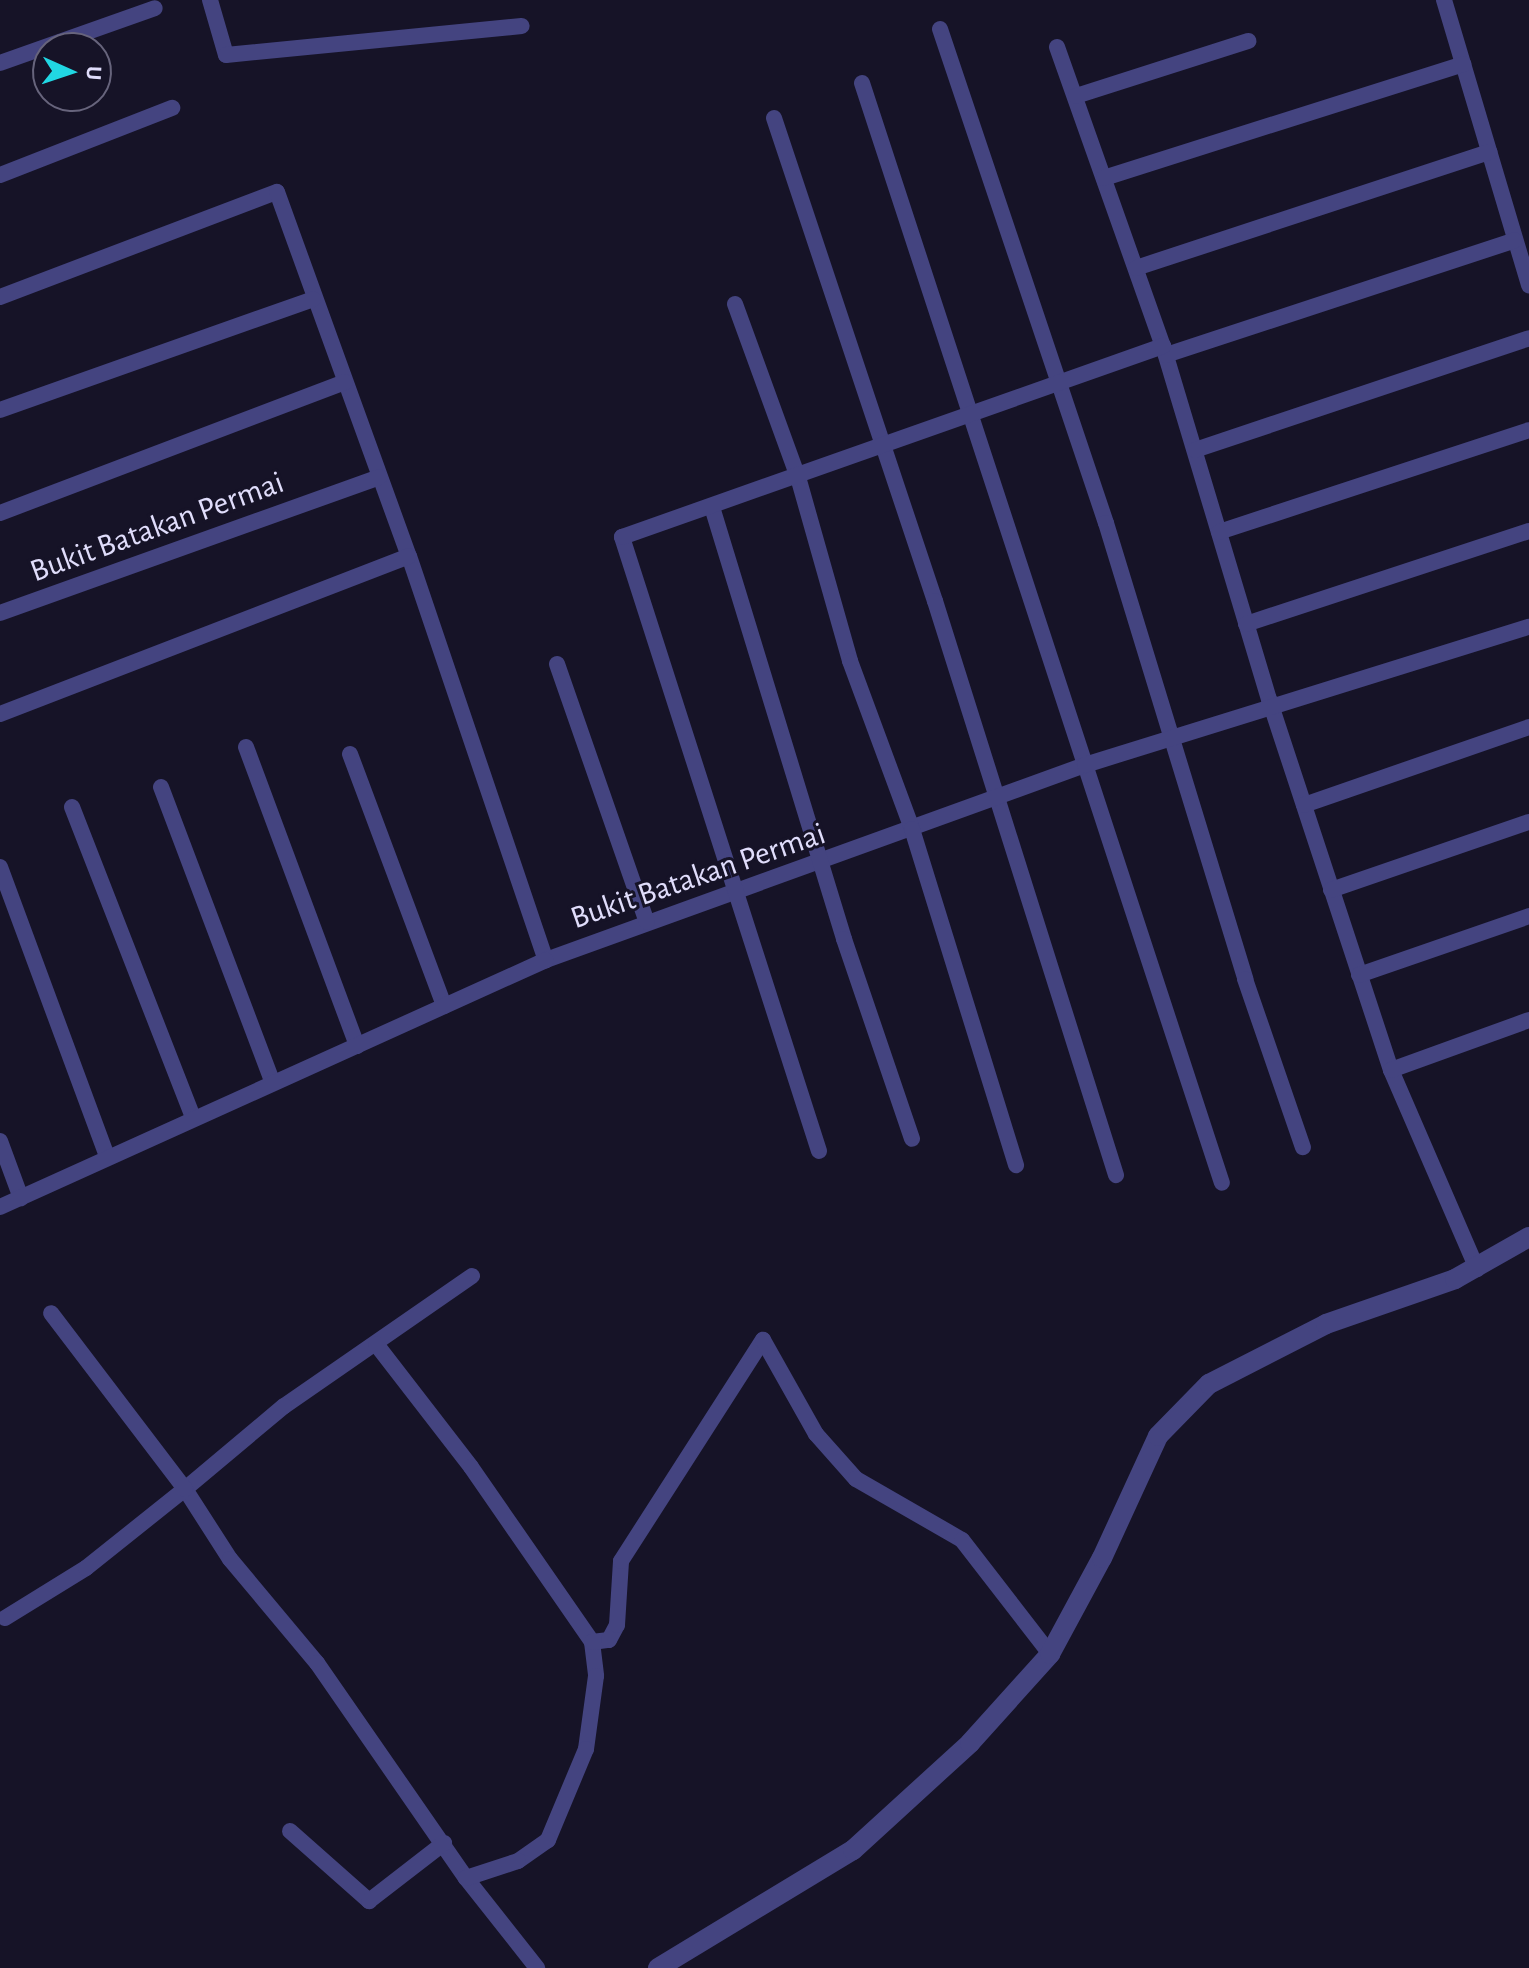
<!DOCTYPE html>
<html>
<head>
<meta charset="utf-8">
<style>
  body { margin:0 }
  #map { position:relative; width:1529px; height:1968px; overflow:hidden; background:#161327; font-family:"Alegreya Sans",sans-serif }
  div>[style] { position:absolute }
  .minor>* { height:16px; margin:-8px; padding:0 8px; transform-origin:8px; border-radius:8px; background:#444480 }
  .tertiary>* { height:20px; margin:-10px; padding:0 10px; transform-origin:10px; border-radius:10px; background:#444480 }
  span { translate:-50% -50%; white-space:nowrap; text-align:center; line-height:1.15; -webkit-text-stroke:6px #161327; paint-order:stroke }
  .street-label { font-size:32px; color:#e0ddfb }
  .north { position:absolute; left:32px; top:32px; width:80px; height:80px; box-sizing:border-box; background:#161327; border:2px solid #67647c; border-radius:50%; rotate:93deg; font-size:22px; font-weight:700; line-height:32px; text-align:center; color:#e0ddfb }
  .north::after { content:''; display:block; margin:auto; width:28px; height:36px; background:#21d7e3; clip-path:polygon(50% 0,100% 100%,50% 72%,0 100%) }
</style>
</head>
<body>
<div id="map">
  <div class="minor">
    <i style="left:210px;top:0;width:57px;rotate:73.8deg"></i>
    <i style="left:226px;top:55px;width:297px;rotate:-5.6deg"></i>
    <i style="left:1444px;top:0;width:298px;rotate:73.4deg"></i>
    <i style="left:940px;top:29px;width:521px;rotate:71.43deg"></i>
    <i style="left:1106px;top:523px;width:477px;rotate:73deg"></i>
    <i style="left:1245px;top:979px;width:178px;rotate:71deg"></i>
    <i style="left:1057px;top:47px;width:317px;rotate:70.5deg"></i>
    <i style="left:1163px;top:346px;width:369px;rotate:73.3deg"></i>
    <i style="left:1269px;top:699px;width:391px;rotate:71.8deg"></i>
    <i style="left:1391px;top:1070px;width:217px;rotate:66.6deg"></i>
    <i style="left:0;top:63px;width:164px;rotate:-19.5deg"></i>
    <i style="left:862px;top:83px;width:1157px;rotate:71.88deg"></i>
    <i style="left:1076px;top:96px;width:181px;rotate:-17.7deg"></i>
    <i style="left:774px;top:118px;width:509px;rotate:71.57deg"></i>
    <i style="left:935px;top:601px;width:602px;rotate:72.5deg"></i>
    <i style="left:0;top:175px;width:185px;rotate:-21.3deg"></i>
    <i style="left:1104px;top:178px;width:377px;rotate:-17.6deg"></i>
    <i style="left:1136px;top:268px;width:372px;rotate:-18.2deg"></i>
    <i style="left:0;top:297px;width:296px;rotate:-20.8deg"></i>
    <i style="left:277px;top:192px;width:387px;rotate:70.1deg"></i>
    <i style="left:409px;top:556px;width:427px;rotate:71.3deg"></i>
    <i style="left:546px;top:960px;width:573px;rotate:-19.89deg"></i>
    <i style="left:1085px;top:765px;width:465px;rotate:-17.3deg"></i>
    <i style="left:735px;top:304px;width:184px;rotate:70deg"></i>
    <i style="left:798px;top:477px;width:191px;rotate:74.2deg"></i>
    <i style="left:850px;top:661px;width:179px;rotate:69.7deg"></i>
    <i style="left:912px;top:829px;width:352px;rotate:72.8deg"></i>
    <i style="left:1166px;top:355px;width:367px;rotate:-18.2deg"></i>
    <i style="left:0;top:410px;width:332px;rotate:-19.5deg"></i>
    <i style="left:1195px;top:450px;width:352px;rotate:-18.5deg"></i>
    <i style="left:712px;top:507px;width:452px;rotate:73deg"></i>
    <i style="left:844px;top:939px;width:211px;rotate:71.2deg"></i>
    <i style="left:0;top:513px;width:369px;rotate:-20.8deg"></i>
    <i style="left:1219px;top:532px;width:326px;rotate:-18.2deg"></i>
    <i style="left:0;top:613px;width:403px;rotate:-19.7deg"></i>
    <i style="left:1246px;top:624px;width:298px;rotate:-18.2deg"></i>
    <i style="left:557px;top:664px;width:273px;rotate:70.8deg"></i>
    <i style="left:0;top:714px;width:438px;rotate:-21.1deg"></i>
    <i style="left:246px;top:747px;width:319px;rotate:69.6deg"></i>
    <i style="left:350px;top:754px;width:269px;rotate:69.5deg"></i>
    <i style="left:161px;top:787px;width:316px;rotate:69.3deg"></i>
    <i style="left:1304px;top:805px;width:238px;rotate:-19.1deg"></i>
    <i style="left:72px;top:807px;width:334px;rotate:68.7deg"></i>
    <i style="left:0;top:867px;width:309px;rotate:69.7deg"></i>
    <i style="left:1331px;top:890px;width:209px;rotate:-19deg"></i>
    <i style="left:1359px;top:975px;width:180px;rotate:-19.1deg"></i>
    <i style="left:1391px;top:1070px;width:147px;rotate:-19.9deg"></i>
    <i style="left:0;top:1141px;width:61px;rotate:69.8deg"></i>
    <i style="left:819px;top:1151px;width:645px;rotate:-107.79deg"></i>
    <i style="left:622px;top:537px;width:574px;rotate:-19.45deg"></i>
    <i style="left:0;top:1207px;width:599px;rotate:-24.34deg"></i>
    <i style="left:472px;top:1276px;width:229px;rotate:145.3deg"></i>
    <i style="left:284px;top:1406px;width:129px;rotate:140deg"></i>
    <i style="left:185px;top:1489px;width:83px;rotate:57.3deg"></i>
    <i style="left:230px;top:1559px;width:136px;rotate:50.1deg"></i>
    <i style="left:317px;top:1663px;width:262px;rotate:55.3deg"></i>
    <i style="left:466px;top:1878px;width:115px;rotate:51.7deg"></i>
    <i style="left:376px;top:1344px;width:155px;rotate:52.3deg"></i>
    <i style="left:471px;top:1467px;width:213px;rotate:55.3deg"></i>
    <i style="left:592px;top:1642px;width:34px;rotate:83deg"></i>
    <i style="left:596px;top:1676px;width:74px;rotate:97.8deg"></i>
    <i style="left:586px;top:1749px;width:99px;rotate:112.7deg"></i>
    <i style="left:548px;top:1840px;width:37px;rotate:145deg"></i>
    <i style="left:518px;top:1861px;width:55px;rotate:161.9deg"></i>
    <i style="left:5px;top:1618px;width:95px;rotate:-31.7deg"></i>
    <i style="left:86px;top:1568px;width:127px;rotate:-38.6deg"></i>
    <i style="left:185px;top:1489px;width:221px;rotate:-127.3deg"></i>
    <i style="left:592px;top:1642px;width:17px;rotate:-7deg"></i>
    <i style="left:609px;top:1640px;width:17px;rotate:-62deg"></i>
    <i style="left:617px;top:1625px;width:64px;rotate:-86.4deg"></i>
    <i style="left:621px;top:1561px;width:263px;rotate:-57.3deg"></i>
    <i style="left:763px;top:1340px;width:108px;rotate:60.6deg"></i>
    <i style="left:816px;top:1434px;width:60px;rotate:48.4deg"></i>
    <i style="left:856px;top:1479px;width:122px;rotate:29.9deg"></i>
    <i style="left:962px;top:1540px;width:144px;rotate:52.3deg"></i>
    <i style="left:290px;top:1831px;width:106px;rotate:41.5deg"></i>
    <i style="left:369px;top:1901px;width:95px;rotate:-37.7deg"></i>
  </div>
  <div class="tertiary">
    <i style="left:658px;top:1968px;width:228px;rotate:-31.2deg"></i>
    <i style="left:853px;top:1850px;width:159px;rotate:-42.4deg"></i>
    <i style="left:970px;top:1743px;width:120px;rotate:-48deg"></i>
    <i style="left:1050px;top:1654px;width:109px;rotate:-61.6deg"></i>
    <i style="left:1102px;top:1558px;width:134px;rotate:-65.3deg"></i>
    <i style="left:1158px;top:1436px;width:73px;rotate:-45.6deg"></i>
    <i style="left:1209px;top:1384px;width:131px;rotate:-27.1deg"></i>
    <i style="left:1326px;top:1324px;width:137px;rotate:-19.2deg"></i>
    <i style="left:1455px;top:1279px;width:85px;rotate:-29.6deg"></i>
  </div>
  <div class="street-label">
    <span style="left:157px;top:527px;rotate:-20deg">Bukit Batakan Permai</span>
    <span style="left:698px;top:876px;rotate:-19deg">Bukit Batakan Permai</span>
  </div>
  <div class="north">U</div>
</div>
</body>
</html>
